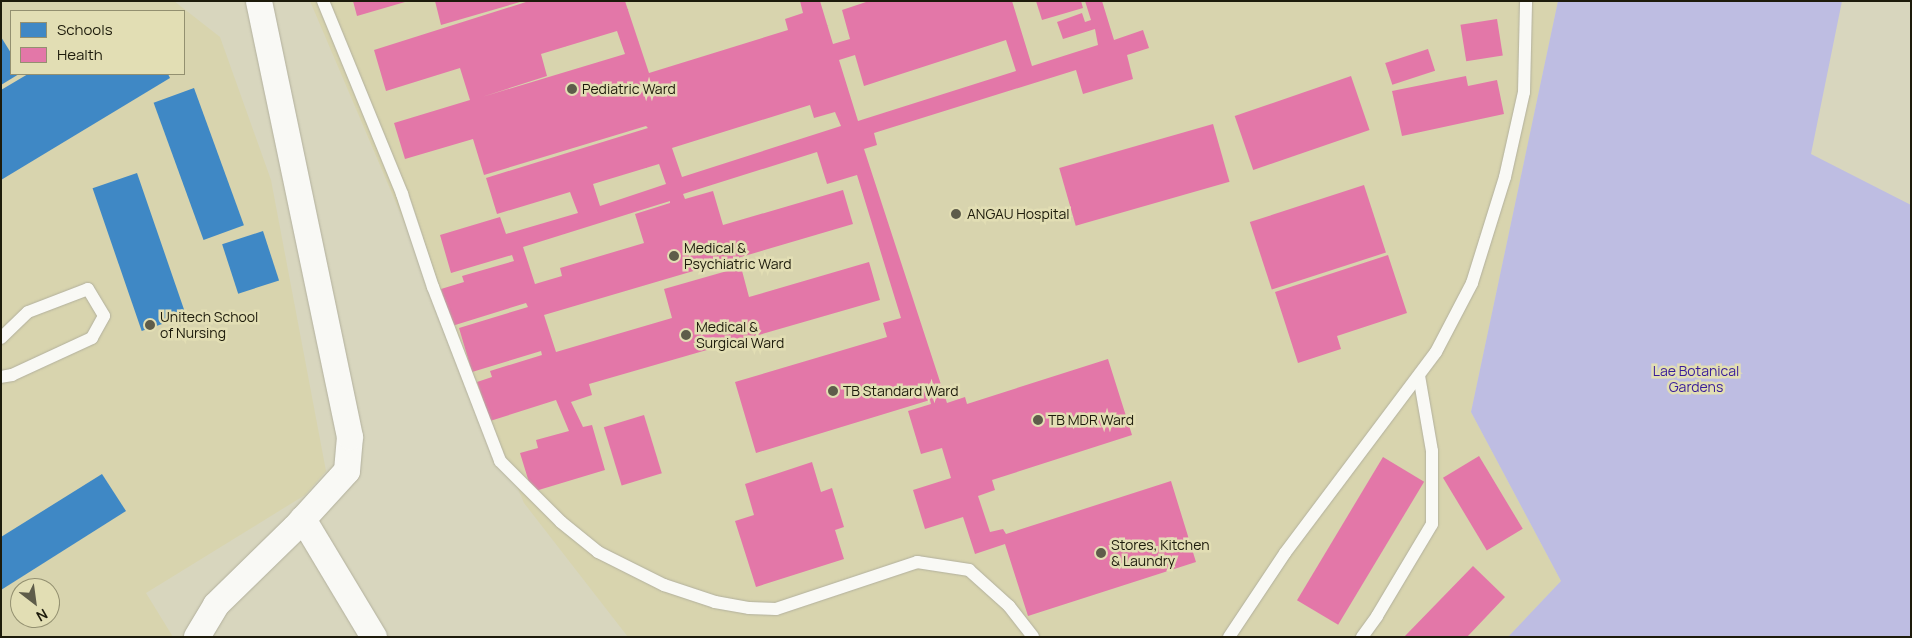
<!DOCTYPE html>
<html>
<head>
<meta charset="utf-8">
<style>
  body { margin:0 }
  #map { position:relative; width:1912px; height:638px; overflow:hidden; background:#d8d6be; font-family:Manrope,sans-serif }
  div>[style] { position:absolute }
  .built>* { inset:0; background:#d8d4ae }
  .green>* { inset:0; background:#bebde2 }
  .schools>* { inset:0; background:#3f88c5; transform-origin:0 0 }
  .health>* { inset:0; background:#e377a8; transform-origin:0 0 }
  .roads { filter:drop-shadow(0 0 1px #b2b09d) drop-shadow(0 0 1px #b2b09d) }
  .service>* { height:12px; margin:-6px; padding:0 6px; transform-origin:6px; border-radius:6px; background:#f9f9f5 }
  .minor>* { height:26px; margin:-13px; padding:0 13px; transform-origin:13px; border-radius:13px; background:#f9f9f5 }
  .dots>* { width:14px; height:14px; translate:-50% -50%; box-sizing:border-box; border:2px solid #e2deb4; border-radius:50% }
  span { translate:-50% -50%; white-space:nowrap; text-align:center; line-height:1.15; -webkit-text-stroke:5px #e2deb4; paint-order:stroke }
  .poi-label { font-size:14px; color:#1d1b0b }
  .left { translate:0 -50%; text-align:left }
  .park-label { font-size:14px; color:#381c99 }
  .frame { position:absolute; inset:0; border:2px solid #1d1b0b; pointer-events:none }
  .legend { position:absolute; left:10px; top:10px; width:175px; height:65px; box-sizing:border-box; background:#e2deb4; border:1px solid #939070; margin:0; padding:6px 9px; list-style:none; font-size:15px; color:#1d1b0b }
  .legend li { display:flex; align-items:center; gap:10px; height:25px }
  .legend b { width:25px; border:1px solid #939070 }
  .north { position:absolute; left:10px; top:578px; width:50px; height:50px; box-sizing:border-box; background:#e2deb4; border:1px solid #939070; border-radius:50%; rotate:150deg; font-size:14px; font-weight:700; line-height:20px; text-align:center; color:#1d1b0b }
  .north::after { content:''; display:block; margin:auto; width:18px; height:22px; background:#5e5c4a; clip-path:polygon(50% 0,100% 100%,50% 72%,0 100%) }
</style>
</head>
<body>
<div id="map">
  <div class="built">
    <i style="clip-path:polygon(evenodd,1px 1px,174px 1px,220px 37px,271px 180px,326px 471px,305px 495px,146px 593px,173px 637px,1px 637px,1px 1px,11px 11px,184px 11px,184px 74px,11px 74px,11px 11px,1px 1px,20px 588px,50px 588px,50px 618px,20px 618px,20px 588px)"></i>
    <i style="clip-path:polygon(310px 1px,1558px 1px,1471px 412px,1561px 581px,1508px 637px,628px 637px,524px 503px)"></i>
  </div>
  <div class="green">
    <i style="clip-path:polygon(1558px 1px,1842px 1px,1811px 154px,1911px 205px,1911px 637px,1508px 637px,1561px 581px,1471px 412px)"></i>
  </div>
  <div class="schools">
    <i style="clip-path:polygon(1px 37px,11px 53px,11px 74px,19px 74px,1px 85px)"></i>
    <i style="clip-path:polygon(28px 74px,168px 74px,170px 78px,1px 180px,1px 90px)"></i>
    <i style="left:194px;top:88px;width:146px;height:43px;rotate:70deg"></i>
    <i style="left:137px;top:173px;width:151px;height:47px;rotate:71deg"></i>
    <i style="left:263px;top:231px;width:52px;height:43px;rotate:72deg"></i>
    <i style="clip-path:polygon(102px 474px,126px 511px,1px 590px,1px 537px)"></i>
  </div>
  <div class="health">
    <i style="clip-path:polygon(353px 1px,405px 1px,405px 2px,357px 16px)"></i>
    <i style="clip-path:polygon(435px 1px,519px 1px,520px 2px,441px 25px)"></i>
    <i style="clip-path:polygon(evenodd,529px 1px,625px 1px,649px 73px,788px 30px,785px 19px,803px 13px,800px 1px,820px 1px,833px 44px,850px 39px,842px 10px,869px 1px,1012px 1px,1032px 66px,1098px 45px,1095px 29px,1063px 39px,1057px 22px,1082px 13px,1085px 22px,1091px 20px,1085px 1px,1102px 1px,1114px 40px,1143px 30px,1149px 48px,1127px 55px,1133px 79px,1083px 94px,1076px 70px,874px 133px,877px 145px,864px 149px,947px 403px,965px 397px,967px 404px,1108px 359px,1132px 435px,992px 480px,995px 490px,978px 496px,990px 532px,1003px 529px,1006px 534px,1171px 481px,1196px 562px,1028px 616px,1005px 544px,975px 554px,963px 517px,925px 529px,913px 490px,951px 478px,942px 448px,921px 454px,908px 411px,931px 404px,930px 400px,756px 453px,735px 382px,887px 337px,883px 323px,901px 318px,857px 175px,827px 184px,817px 152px,683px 194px,685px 199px,713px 191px,723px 225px,843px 190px,853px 224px,544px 315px,556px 352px,672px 318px,664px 289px,741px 267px,749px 297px,869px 262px,880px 300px,589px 384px,592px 395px,571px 402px,583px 427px,592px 425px,605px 470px,532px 492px,520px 453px,538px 448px,536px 440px,569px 431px,556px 400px,490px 421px,477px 382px,492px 377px,490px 371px,542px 355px,541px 351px,472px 372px,459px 328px,528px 307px,526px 303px,452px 326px,441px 289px,464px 282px,462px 276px,514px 261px,512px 255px,451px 273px,440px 235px,500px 217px,506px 234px,578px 213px,570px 192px,497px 214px,486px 178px,648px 128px,646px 126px,484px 175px,473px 139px,405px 159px,394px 123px,470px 100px,460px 68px,386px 91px,374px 50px,529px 1px,617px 31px,625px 54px,482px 97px,547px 76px,541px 54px,617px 31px,529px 1px,1006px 40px,1016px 71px,858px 121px,839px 60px,855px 55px,864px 86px,1006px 40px,529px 1px,810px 105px,814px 118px,835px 112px,841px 126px,682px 177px,672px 148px,810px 105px,529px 1px,659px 164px,666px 184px,600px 206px,593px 184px,659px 164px,529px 1px,670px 201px,670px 203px,635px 214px,644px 243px,560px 268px,562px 276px,535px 284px,523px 247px,670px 201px)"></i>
    <i style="clip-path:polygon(1036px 1px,1081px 1px,1083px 8px,1042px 20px)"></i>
    <i style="left:1497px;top:19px;width:37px;height:37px;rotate:81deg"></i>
    <i style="left:1428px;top:49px;width:23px;height:45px;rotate:72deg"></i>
    <i style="left:1351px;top:76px;width:57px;height:123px;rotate:71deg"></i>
    <i style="clip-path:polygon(1466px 76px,1468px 86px,1497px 80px,1504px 114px,1402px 136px,1392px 91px)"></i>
    <i style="left:1213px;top:124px;width:60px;height:160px;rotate:74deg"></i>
    <i style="left:1364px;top:185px;width:71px;height:120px;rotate:72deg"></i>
    <i style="clip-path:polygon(1388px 255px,1407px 313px,1337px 336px,1341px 349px,1298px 363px,1275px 292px)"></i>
    <i style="left:644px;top:415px;width:61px;height:42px;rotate:73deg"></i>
    <i style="left:1479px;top:456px;width:85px;height:42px;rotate:59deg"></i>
    <i style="left:1383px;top:457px;width:48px;height:167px;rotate:31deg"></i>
    <i style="clip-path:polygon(812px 462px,821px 492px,832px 488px,844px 527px,835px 530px,844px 559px,756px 587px,735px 521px,754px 515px,745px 484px)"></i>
    <i style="clip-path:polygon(1473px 566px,1505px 597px,1467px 637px,1404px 637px)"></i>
  </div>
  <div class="roads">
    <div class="service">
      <i style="left:323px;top:1px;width:209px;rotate:67.7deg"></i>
      <i style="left:402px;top:194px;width:98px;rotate:71.6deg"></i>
      <i style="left:433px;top:287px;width:186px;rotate:68.9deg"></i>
      <i style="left:500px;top:461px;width:86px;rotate:45deg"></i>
      <i style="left:561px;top:522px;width:48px;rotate:39deg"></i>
      <i style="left:598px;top:552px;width:74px;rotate:26.6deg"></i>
      <i style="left:664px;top:585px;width:54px;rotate:18.4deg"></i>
      <i style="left:715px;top:602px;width:35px;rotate:10deg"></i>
      <i style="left:749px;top:608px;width:27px;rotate:2deg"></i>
      <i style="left:776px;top:609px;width:149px;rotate:-18.4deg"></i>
      <i style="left:917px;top:562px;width:53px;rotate:8.7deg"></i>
      <i style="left:969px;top:570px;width:54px;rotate:42deg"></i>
      <i style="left:1009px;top:606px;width:39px;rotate:52deg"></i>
      <i style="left:1px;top:338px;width:37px;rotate:-44deg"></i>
      <i style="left:28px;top:312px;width:64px;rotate:-21deg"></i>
      <i style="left:88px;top:289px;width:31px;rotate:59deg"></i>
      <i style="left:104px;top:316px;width:25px;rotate:119deg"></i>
      <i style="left:92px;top:338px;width:88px;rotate:155.2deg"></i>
      <i style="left:12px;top:375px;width:11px;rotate:170deg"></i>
      <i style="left:1229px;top:637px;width:101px;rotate:-56.3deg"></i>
      <i style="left:1285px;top:553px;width:251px;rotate:-53.1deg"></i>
      <i style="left:1436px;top:352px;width:78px;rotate:-62.4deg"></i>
      <i style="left:1472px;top:283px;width:111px;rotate:-72.7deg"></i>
      <i style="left:1505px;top:177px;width:87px;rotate:-77.4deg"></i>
      <i style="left:1524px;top:92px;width:91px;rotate:-88.7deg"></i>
      <i style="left:1362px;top:637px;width:26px;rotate:-54deg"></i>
      <i style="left:1377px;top:616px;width:107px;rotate:-59.1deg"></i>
      <i style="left:1432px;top:524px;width:73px;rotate:-90deg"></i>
      <i style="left:1432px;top:451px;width:76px;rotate:-99.8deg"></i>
    </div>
    <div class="minor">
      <i style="left:303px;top:519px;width:138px;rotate:59deg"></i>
      <i style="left:197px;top:637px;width:37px;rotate:-59deg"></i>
      <i style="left:216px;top:605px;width:110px;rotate:-44.3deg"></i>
      <i style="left:295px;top:528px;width:77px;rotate:-47.6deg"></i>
      <i style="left:347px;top:471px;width:34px;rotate:-85deg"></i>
      <i style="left:350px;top:437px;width:445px;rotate:-101.8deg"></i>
    </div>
  </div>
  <div class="dots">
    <i style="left:572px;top:89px;background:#5e5c4a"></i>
    <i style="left:956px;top:214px;background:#5e5c4a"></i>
    <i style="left:674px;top:256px;background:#5e5c4a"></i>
    <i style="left:150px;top:325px;background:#5e5c4a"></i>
    <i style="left:686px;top:335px;background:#5e5c4a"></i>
    <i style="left:833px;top:391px;background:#5e5c4a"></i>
    <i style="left:1038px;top:420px;background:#5e5c4a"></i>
    <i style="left:1101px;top:553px;background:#5e5c4a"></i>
  </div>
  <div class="poi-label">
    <span class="left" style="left:582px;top:89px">Pediatric Ward</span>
    <span class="left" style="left:967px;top:214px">ANGAU Hospital</span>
    <span class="left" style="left:684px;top:256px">Medical &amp;<br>Psychiatric Ward</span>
    <span class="left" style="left:160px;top:325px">Unitech School<br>of Nursing</span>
    <span class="left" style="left:696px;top:335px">Medical &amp;<br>Surgical Ward</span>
    <span class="left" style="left:843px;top:391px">TB Standard Ward</span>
    <span class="left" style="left:1048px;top:420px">TB MDR Ward</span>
    <span class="left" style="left:1111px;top:553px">Stores, Kitchen<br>&amp; Laundry</span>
  </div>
  <div class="park-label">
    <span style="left:1696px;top:379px">Lae Botanical<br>Gardens</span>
  </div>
  <div class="frame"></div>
  <ul class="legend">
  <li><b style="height:14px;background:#3f88c5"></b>Schools</li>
  <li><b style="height:14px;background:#e377a8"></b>Health</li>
  </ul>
  <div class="north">N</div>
</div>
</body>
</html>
